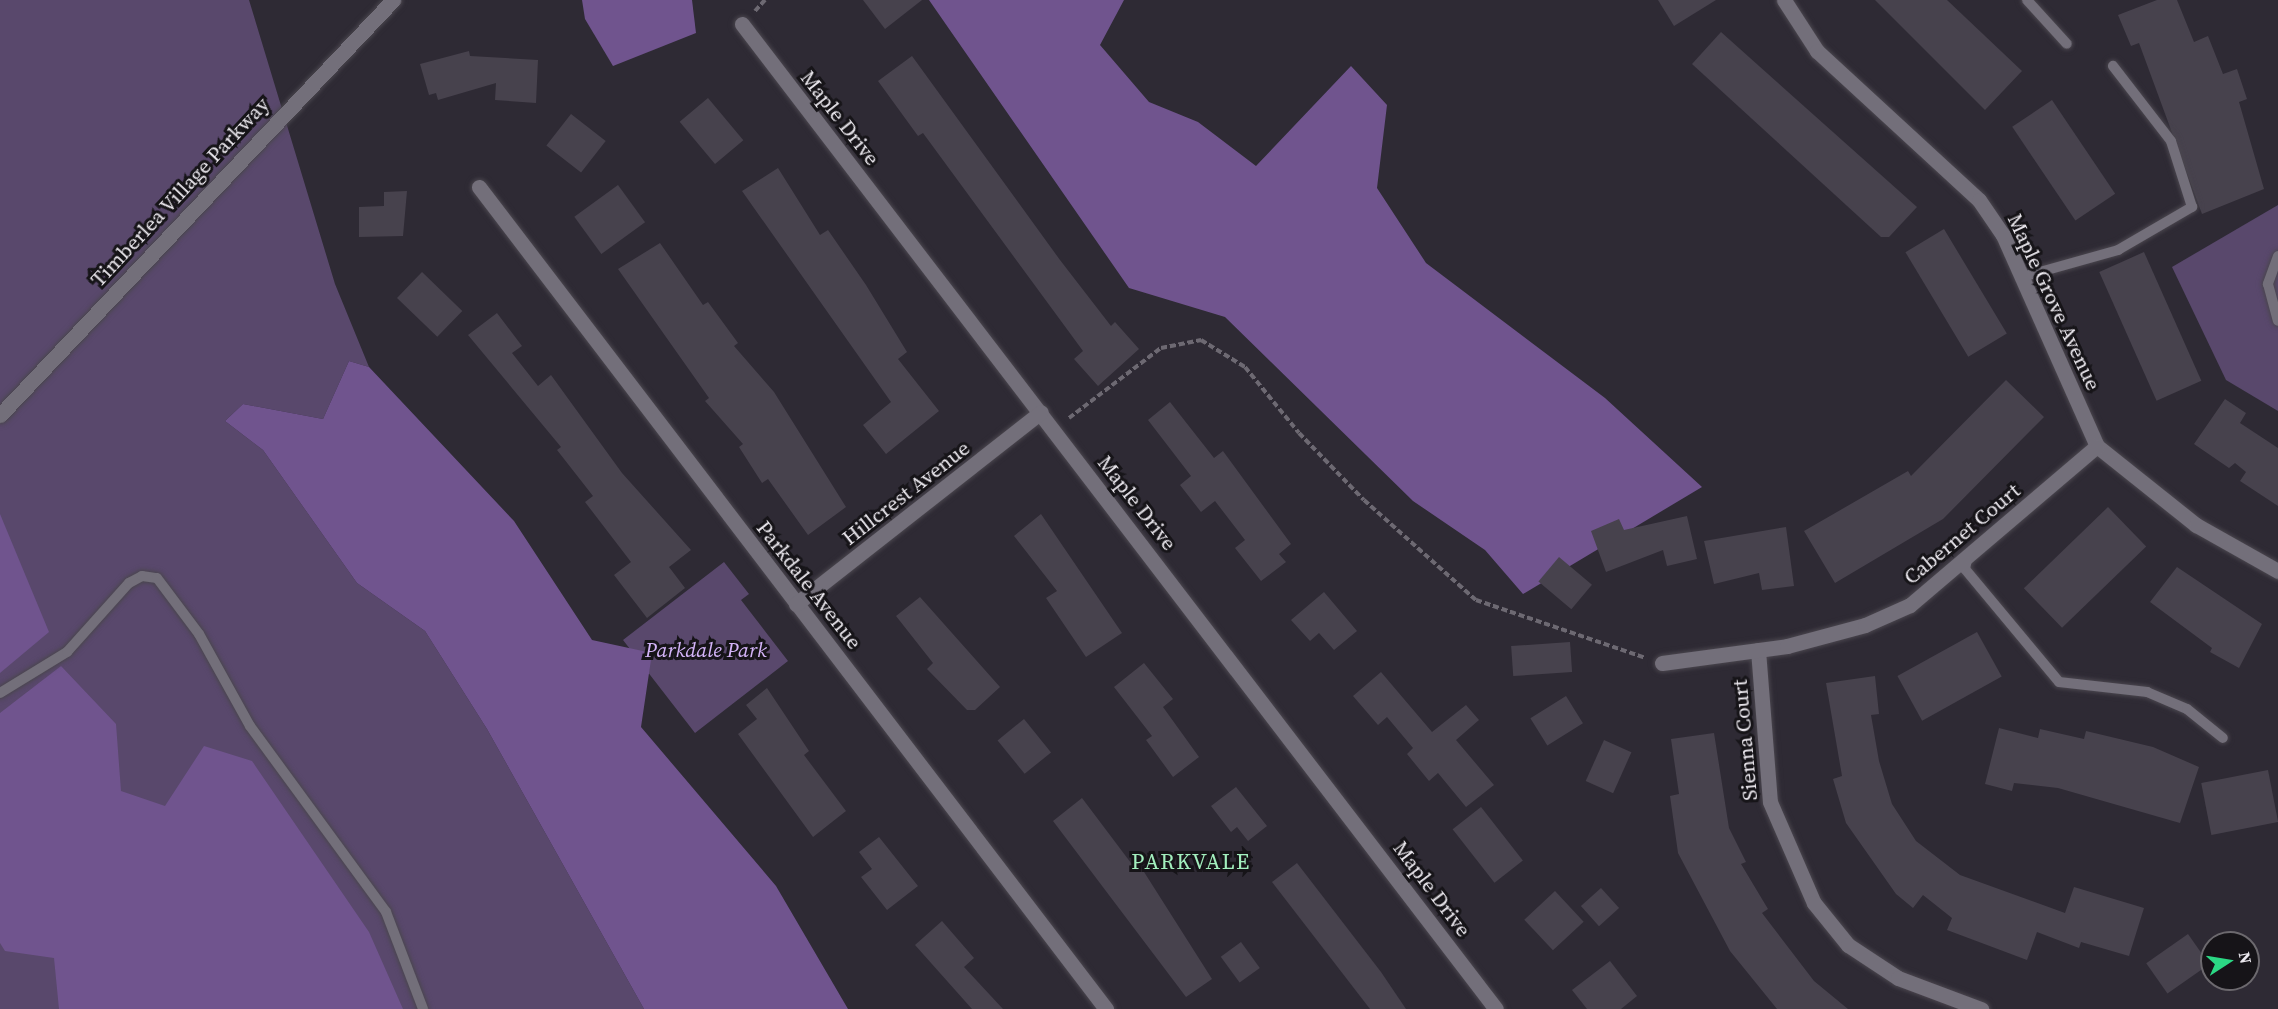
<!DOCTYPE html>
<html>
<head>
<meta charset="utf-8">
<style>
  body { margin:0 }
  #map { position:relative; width:2278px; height:1009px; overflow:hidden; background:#2e2a34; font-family:"Source Serif 4",serif }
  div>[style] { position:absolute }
  .green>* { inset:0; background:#59486c }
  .forest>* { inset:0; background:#70548e }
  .building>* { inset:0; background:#47424d; transform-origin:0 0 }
  .path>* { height:4px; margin-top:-2px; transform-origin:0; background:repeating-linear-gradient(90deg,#6d6972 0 6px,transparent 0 9px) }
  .roads { filter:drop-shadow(0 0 2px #4a464e) drop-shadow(0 0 2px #4a464e) }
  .service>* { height:10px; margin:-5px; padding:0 5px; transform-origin:5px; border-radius:5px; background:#736f7a }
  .minor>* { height:15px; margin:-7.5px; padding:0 7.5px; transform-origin:7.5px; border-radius:7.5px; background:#736f7a }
  .secondary>* { height:15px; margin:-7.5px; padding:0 7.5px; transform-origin:7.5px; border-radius:7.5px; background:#736f7a }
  span { translate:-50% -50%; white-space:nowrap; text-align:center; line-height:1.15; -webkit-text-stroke:6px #161418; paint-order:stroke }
  .street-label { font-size:21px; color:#ece9ef }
  .park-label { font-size:21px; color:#d4b4f8; font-style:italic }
  .neighbourhood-label { font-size:22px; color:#a3efbe; letter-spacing:1.5px }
  .north { position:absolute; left:2200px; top:931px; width:60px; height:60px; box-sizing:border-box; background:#161418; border:2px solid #6c696e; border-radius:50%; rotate:78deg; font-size:16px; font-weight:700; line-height:24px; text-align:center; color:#ece9ef }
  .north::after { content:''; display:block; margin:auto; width:21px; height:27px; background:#2bd884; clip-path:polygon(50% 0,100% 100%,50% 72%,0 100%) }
</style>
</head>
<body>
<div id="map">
  <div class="green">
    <i style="clip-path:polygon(0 0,249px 0,335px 284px,369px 367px,349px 361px,323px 419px,243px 404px,225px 421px,263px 450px,357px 583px,425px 631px,487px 729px,644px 1009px,0 1009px)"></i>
    <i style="clip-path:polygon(2278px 205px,2278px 411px,2226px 380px,2172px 267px)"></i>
    <i style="clip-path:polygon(724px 562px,749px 594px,741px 600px,788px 661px,695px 733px,623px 640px)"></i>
  </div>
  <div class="forest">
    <i style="clip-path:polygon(582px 0,692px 0,696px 33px,613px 66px,585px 19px)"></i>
    <i style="clip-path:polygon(929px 0,1124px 0,1100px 45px,1149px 102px,1198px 122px,1256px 166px,1351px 66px,1387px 105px,1377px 188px,1426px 263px,1605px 398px,1702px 487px,1523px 594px,1485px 550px,1413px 501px,1225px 317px,1129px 288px)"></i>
    <i style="clip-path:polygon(349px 361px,369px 367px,514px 521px,592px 640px,652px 653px,641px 727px,776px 886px,848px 1009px,644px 1009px,487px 729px,425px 631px,357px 583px,263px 450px,225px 421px,243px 404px,323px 419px)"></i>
    <i style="clip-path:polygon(0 514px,49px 632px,0 673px)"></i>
    <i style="clip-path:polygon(61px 666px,116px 724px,121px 791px,165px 806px,204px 746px,252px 761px,369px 932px,403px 1009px,59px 1009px,54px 958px,5px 951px,0 943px,0 713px)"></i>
  </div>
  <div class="building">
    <i style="clip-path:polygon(863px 0,922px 0,885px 29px)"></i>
    <i style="clip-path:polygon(1658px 0,1716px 0,1674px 26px)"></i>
    <i style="clip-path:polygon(1875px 0,1947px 0,2022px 71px,1985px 110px)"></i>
    <i style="clip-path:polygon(2157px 0,2177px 0,2194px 42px,2208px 36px,2223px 74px,2237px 69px,2247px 99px,2239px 102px,2264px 189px,2202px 214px,2139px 43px,2131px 46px,2118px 15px)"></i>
    <i style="clip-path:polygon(1721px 32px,1917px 207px,1889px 237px,1881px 237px,1692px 64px)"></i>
    <i style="clip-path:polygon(469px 51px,470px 56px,538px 60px,536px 103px,495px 100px,496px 83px,438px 100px,436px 93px,429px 95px,420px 64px)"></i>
    <i style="clip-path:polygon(912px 56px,1060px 260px,1111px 326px,1115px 322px,1139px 349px,1098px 386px,1074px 359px,1083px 351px,923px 133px,918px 136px,878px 81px)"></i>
    <i style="left:708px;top:98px;width:55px;height:37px;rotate:50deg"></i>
    <i style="left:2052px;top:100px;width:113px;height:48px;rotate:56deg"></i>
    <i style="left:571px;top:114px;width:44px;height:40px;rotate:38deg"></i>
    <i style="clip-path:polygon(778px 168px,820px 235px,828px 230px,866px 285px,907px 352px,898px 359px,939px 411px,886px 454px,863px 425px,891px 402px,742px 191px)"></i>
    <i style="left:618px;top:185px;width:46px;height:54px;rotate:54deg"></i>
    <i style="clip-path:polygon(407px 191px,403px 236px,359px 237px,359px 207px,384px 206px,384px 192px)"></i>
    <i style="left:1944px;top:229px;width:122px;height:45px;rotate:59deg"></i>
    <i style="clip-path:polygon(660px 243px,703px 305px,708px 302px,738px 343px,734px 346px,774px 392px,846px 507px,808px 535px,768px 479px,762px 483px,739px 447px,743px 444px,705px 401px,709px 398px,618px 269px)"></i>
    <i style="left:2144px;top:252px;width:141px;height:49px;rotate:66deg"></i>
    <i style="left:422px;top:272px;width:56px;height:36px;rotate:44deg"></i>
    <i style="clip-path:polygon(497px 313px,522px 346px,512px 353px,538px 386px,551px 375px,622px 473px,691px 550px,669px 567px,685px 588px,647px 618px,614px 575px,631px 562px,585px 502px,593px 496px,557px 450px,561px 447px,468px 335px)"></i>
    <i style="clip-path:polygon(2006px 380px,2044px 417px,1943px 519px,1835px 583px,1804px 531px,1908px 471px,1911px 476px)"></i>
    <i style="clip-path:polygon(2225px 399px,2246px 413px,2240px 423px,2278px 448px,2278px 506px,2240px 481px,2246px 472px,2235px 463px,2229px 468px,2194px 444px)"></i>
    <i style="clip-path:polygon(1170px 402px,1214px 458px,1223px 451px,1291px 544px,1279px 554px,1286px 562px,1261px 581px,1235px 548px,1245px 540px,1215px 501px,1201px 512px,1180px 485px,1191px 476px,1148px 420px)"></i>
    <i style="left:2108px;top:507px;width:55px;height:117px;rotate:46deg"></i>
    <i style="clip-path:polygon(1041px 514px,1122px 633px,1086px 657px,1046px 598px,1057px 591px,1014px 536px)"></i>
    <i style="clip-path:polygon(1687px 516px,1697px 559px,1667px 566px,1663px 550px,1606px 572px,1591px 531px,1619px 519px,1624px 530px)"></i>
    <i style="clip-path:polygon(1786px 527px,1794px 586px,1762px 590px,1759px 573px,1714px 584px,1704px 541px)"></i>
    <i style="left:1559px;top:557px;width:43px;height:32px;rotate:40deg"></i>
    <i style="clip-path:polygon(2177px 567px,2262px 624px,2239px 668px,2210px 652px,2212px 648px,2150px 602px)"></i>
    <i style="clip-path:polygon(1324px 592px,1357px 631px,1334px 650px,1319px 633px,1310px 641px,1291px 620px)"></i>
    <i style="clip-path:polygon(920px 597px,1000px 687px,975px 710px,967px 710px,927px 669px,933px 663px,896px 616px)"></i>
    <i style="left:1977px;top:632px;width:51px;height:91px;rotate:61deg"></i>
    <i style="left:1570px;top:642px;width:30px;height:59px;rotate:86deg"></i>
    <i style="clip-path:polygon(1144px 663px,1173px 699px,1163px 707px,1199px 757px,1173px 777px,1146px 740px,1152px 736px,1114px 687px)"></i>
    <i style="clip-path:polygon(1381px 672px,1432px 732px,1466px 705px,1479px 720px,1456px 740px,1494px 785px,1466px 807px,1438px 773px,1429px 781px,1407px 754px,1413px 748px,1387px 717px,1378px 725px,1353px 696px)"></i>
    <i style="clip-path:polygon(1875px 676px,1879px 714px,1871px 715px,1879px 761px,1892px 804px,1916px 841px,1960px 875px,2065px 913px,2074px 887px,2144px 908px,2129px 956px,2081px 942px,2079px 948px,2037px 932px,2027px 960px,1947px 930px,1952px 918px,1923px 895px,1913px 908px,1896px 894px,1846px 823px,1833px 779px,1842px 776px,1826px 683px)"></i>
    <i style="clip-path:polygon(767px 688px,809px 751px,804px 755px,846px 811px,813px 837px,738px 734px,757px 719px,746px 705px)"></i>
    <i style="left:1566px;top:696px;width:32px;height:42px;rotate:58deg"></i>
    <i style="left:1024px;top:719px;width:43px;height:34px;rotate:51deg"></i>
    <i style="clip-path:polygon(1999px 728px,2038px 738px,2040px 729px,2084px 739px,2086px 731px,2153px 747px,2199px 767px,2180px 823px,2058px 788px,2014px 783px,2012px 791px,1985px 784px)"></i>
    <i style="clip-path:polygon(1714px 733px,1729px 828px,1746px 862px,1741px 864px,1768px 909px,1762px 913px,1814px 981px,1848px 1009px,1777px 1009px,1730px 951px,1678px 853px,1670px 796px,1679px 794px,1671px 739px)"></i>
    <i style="left:1604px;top:740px;width:30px;height:45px;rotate:24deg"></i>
    <i style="left:2268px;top:770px;width:53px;height:68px;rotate:79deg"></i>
    <i style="clip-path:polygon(1236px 787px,1267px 826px,1248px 841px,1237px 827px,1231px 832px,1211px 806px)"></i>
    <i style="clip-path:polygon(1082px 798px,1134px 867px,1139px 864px,1212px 979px,1186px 997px,1053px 821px)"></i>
    <i style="left:1481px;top:807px;width:68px;height:36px;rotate:52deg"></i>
    <i style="clip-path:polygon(879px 837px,918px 886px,887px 910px,861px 877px,872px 869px,859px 852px)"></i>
    <i style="clip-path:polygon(1297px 863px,1381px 972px,1406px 1009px,1370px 1009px,1272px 882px)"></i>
    <i style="left:1601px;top:888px;width:27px;height:27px;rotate:48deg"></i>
    <i style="left:1555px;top:891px;width:42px;height:42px;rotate:47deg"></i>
    <i style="clip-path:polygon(942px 921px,974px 958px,964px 967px,1003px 1009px,972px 1009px,915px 945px)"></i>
    <i style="left:2188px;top:934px;width:37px;height:51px;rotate:55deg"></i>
    <i style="left:1241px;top:942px;width:32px;height:25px;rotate:54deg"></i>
    <i style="clip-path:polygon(1610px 961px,1637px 996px,1621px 1009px,1587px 1009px,1572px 990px)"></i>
  </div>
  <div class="path">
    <i style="left:755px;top:11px;width:15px;rotate:-48deg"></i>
    <i style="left:1069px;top:418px;width:116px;rotate:-37.3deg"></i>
    <i style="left:1161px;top:348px;width:41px;rotate:-11.3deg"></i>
    <i style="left:1201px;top:340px;width:52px;rotate:31.5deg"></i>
    <i style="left:1245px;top:367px;width:85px;rotate:50.7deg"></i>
    <i style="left:1299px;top:433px;width:93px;rotate:45.9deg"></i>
    <i style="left:1364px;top:500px;width:150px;rotate:41.8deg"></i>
    <i style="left:1476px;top:600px;width:179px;rotate:18.9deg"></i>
  </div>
  <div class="roads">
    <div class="service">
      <i style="left:2027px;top:0;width:59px;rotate:47.7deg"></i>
      <i style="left:2278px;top:256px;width:30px;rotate:110deg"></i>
      <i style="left:2268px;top:284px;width:38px;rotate:75deg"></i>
      <i style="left:2022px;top:277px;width:100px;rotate:-15.7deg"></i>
      <i style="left:2118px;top:250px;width:86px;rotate:-30.2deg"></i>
      <i style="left:2192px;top:207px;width:69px;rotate:-107.7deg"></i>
      <i style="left:2171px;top:141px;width:95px;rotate:-127.7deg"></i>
      <i style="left:1967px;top:560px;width:9px;rotate:103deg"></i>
      <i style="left:1965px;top:569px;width:147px;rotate:50.2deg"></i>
      <i style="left:2059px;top:682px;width:89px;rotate:6.5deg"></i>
      <i style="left:2147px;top:692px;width:43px;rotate:23deg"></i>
      <i style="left:2187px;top:709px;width:46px;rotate:38.9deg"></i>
      <i style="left:0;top:693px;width:79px;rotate:-31.5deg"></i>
      <i style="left:67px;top:652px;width:93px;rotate:-48.1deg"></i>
      <i style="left:129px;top:583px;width:15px;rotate:-28deg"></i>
      <i style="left:142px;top:576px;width:15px;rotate:8deg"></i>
      <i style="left:157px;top:578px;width:70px;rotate:53.1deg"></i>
      <i style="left:199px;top:634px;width:105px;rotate:61deg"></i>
      <i style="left:250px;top:726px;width:230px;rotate:53.8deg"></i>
      <i style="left:386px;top:912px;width:104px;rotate:69.1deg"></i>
    </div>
    <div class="minor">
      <i style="left:1784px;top:0;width:61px;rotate:57.1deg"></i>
      <i style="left:1817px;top:51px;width:220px;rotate:42.6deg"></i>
      <i style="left:1979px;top:200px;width:42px;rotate:55.6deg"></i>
      <i style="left:2003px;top:235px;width:231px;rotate:66deg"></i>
      <i style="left:2097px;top:446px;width:127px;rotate:38.6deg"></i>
      <i style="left:2196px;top:525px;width:94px;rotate:29.3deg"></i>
      <i style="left:742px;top:24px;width:1240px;rotate:52.57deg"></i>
      <i style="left:479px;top:187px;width:1034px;rotate:52.66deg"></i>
      <i style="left:796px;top:604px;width:311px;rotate:-38.1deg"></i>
      <i style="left:1758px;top:650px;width:152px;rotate:85.5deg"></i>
      <i style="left:1770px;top:802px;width:110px;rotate:66.5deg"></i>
      <i style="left:1814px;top:903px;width:54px;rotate:51deg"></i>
      <i style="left:1848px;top:945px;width:60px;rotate:33.4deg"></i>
      <i style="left:1898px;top:978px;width:89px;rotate:20.5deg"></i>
      <i style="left:1662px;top:663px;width:126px;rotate:-7.7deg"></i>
      <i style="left:1787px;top:646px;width:81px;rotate:-15.1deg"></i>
      <i style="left:1865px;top:625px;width:49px;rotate:-24deg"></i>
      <i style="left:1910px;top:605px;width:245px;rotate:-40.4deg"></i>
    </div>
    <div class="secondary">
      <i style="left:0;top:415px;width:572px;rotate:-46.56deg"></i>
    </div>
  </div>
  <div class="street-label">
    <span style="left:840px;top:118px;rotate:52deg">Maple Drive</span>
    <span style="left:180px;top:192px;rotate:-47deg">Timberlea Village Parkway</span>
    <span style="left:2054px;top:302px;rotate:65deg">Maple Grove Avenue</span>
    <span style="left:906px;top:493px;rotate:-38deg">Hillcrest Avenue</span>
    <span style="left:1137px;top:503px;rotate:52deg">Maple Drive</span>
    <span style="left:1962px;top:534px;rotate:-40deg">Cabernet Court</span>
    <span style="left:809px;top:585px;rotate:52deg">Parkdale Avenue</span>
    <span style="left:1745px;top:740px;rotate:-95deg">Sienna Court</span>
    <span style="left:1432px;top:889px;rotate:53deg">Maple Drive</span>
  </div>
  <div class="park-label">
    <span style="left:706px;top:650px">Parkdale Park</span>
  </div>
  <div class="neighbourhood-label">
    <span style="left:1191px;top:862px">PARKVALE</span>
  </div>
  <div class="north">N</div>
</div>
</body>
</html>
